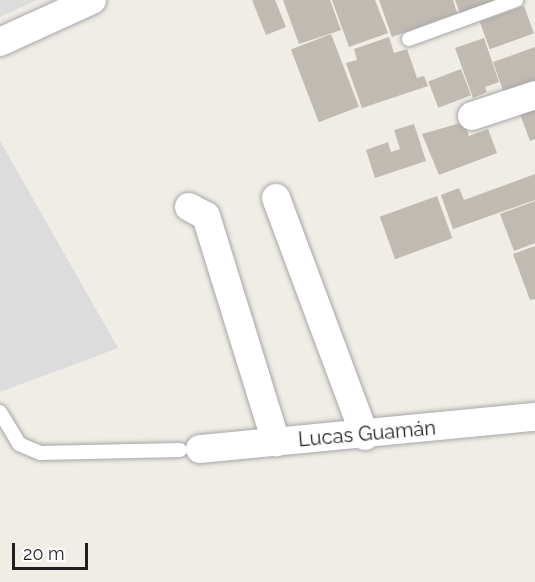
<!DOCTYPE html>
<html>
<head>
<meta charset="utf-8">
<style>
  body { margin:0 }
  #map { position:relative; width:535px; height:582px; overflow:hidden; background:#efede6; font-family:Raleway,sans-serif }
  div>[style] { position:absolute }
  .residential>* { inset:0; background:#dddcdc }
  .building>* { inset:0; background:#c0bab2; transform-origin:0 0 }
  .roads { filter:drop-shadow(0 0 2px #a6a6a6) drop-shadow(0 0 2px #a6a6a6) }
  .service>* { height:14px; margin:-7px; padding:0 7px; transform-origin:7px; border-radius:7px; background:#fff }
  .minor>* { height:28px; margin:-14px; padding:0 14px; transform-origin:14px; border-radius:14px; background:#fff }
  span { translate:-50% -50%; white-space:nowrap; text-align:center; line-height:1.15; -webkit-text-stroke:4.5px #fff; paint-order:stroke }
  .street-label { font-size:20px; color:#1f1f1f }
  .scale { position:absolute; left:12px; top:543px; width:76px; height:27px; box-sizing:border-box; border:3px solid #1f1f1f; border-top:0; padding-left:8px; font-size:18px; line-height:21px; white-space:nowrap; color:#1f1f1f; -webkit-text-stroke:4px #fff; paint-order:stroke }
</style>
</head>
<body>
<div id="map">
  <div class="residential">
    <i style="clip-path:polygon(0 0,37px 0,0 17px)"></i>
    <i style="clip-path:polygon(0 141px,118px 348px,0 392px)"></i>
  </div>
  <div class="building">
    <i style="clip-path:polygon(252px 0,275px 0,286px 27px,266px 35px)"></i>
    <i style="clip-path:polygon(283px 0,330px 0,341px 30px,299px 44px)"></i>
    <i style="clip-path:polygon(332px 0,375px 0,388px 33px,349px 47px)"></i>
    <i style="clip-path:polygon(379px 0,453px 0,457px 13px,392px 37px)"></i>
    <i style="clip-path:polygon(455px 0,504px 0,461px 16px)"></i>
    <i style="left:524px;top:6px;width:29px;height:47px;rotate:70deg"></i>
    <i style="left:331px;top:34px;width:78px;height:43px;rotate:69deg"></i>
    <i style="clip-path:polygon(389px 37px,394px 53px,407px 49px,417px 78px,424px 76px,428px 86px,362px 108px,346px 63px,357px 60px,354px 49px)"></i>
    <i style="clip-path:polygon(484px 38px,499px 82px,485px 87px,487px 92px,473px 98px,455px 48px)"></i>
    <i style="clip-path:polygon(535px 47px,535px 89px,506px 99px,493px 62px)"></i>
    <i style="left:461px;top:69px;width:28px;height:35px;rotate:69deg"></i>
    <i style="clip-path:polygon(535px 99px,535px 139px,530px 141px,517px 106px)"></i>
    <i style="clip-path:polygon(464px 122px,469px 136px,488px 129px,497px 153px,439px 175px,422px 134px)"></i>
    <i style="clip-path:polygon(414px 124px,426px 161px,375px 178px,366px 150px,388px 142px,391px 152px,400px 149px,394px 130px)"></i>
    <i style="clip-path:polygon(535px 174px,535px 200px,453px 229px,441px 195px,459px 188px,464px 200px)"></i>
    <i style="left:437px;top:196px;width:45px;height:61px;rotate:70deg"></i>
    <i style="clip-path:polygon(535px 201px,535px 243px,514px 251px,500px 214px)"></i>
    <i style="clip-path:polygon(535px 246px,535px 299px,530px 300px,513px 254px)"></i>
  </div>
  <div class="roads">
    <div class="service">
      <i style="left:409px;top:39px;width:114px;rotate:-20deg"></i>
      <i style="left:0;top:412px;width:37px;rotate:59deg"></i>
      <i style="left:19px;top:444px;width:23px;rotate:23deg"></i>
      <i style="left:40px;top:453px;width:140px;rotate:-1.2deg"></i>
    </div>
    <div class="minor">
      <i style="left:0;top:42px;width:101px;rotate:-24.5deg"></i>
      <i style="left:472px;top:116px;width:66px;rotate:-18.4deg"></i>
      <i style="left:276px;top:198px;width:254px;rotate:69.5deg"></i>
      <i style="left:189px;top:207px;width:19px;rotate:28deg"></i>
      <i style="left:206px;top:216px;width:237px;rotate:72.8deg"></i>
      <i style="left:200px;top:449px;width:337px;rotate:-5.5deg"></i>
    </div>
  </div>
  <div class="street-label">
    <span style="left:367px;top:434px;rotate:-5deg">Lucas Guamán</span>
  </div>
  <div class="scale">20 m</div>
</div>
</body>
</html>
